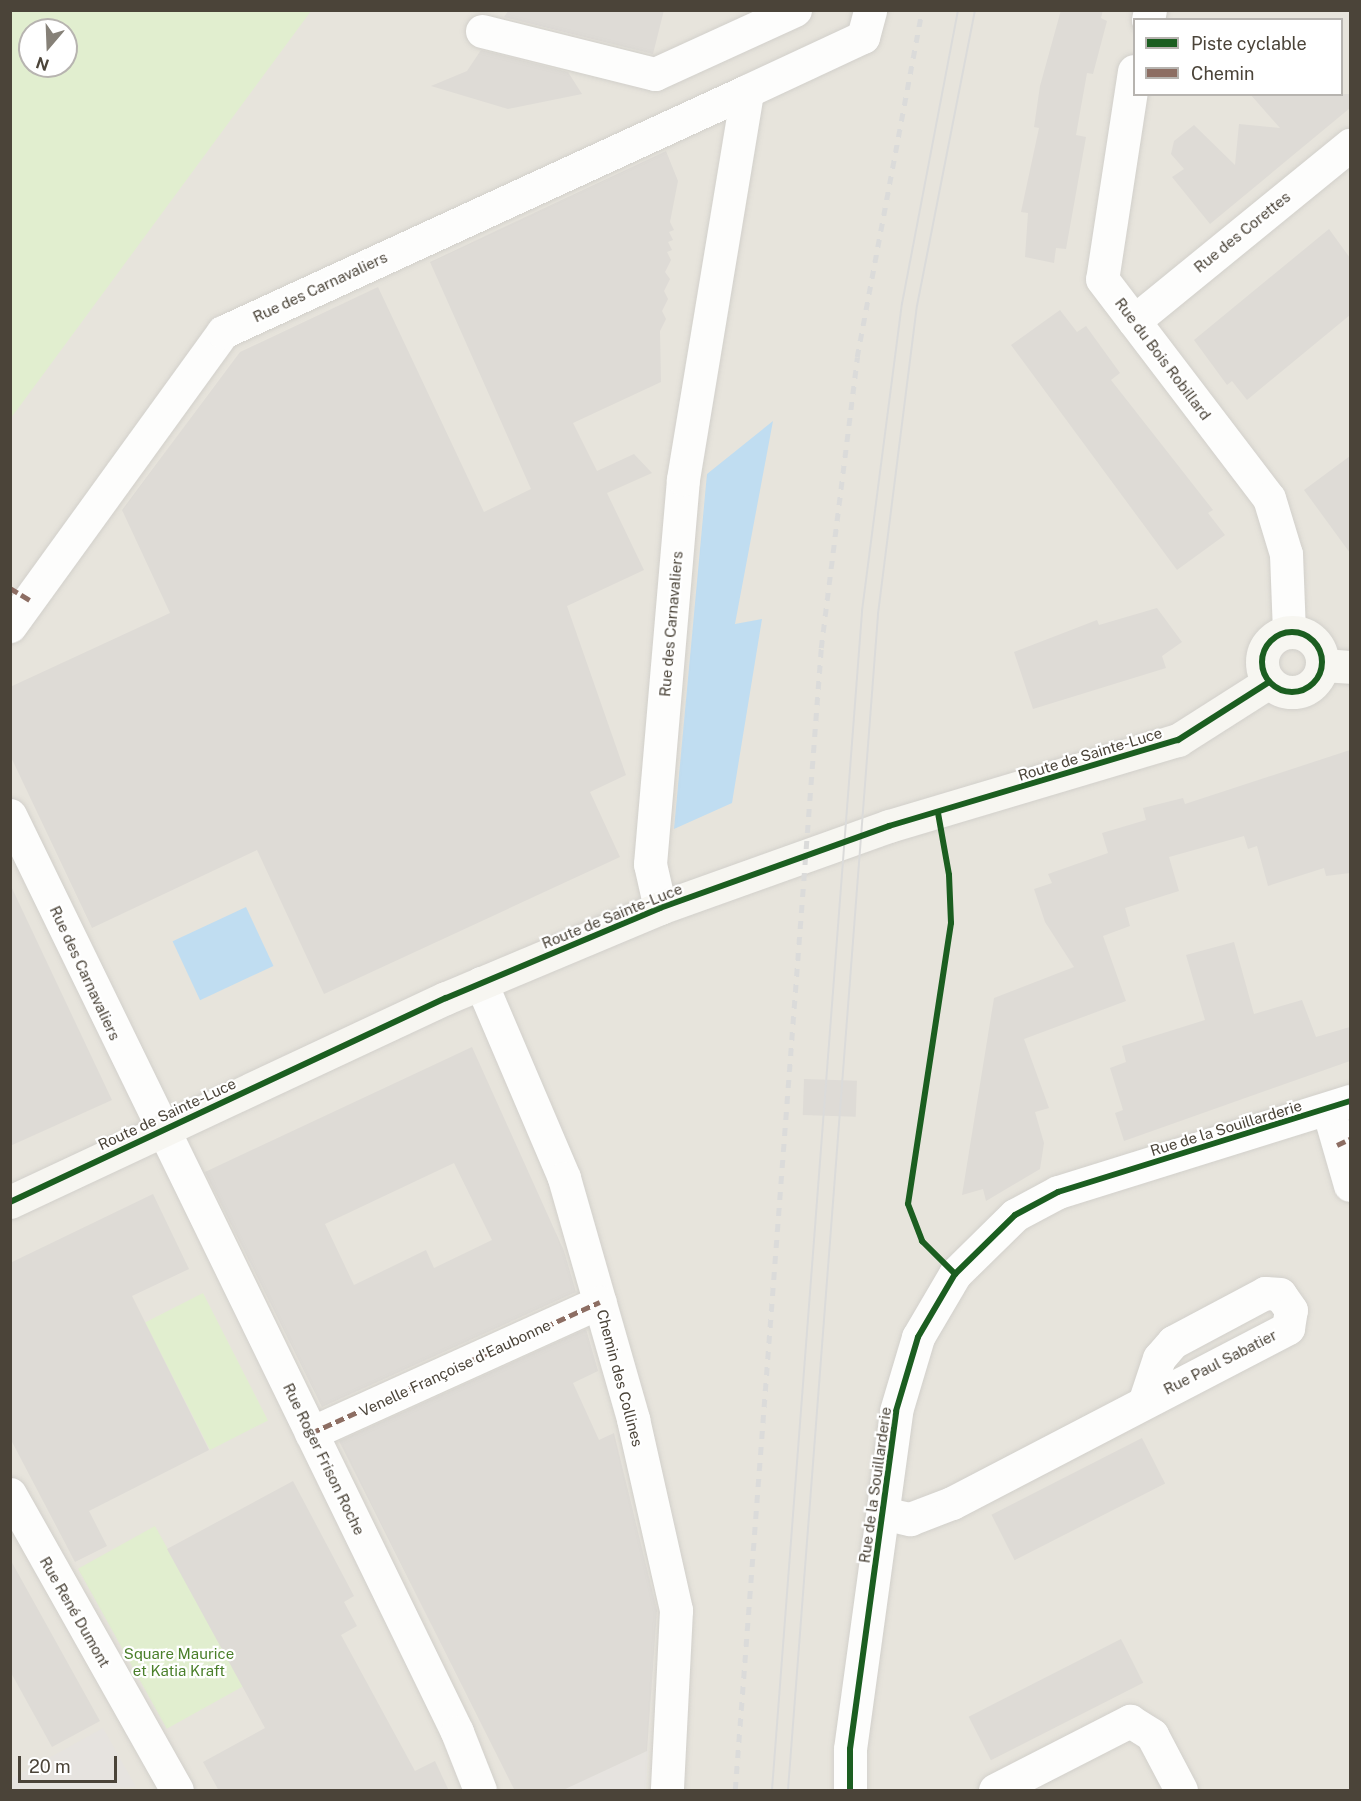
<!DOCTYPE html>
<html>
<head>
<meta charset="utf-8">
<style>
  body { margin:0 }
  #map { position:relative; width:1361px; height:1801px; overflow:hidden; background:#f4f2ee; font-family:"Public Sans",sans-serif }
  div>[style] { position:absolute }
  .residential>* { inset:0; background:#e7e4dc }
  .green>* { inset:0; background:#e1eecf; transform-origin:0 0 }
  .parking>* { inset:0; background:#e6e3df }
  .water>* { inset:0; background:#c0ddf1; transform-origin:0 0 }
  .building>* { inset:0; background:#dedbd6; transform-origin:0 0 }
  .roads { filter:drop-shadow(0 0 2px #d2d0cb) drop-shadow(0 0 2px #d2d0cb) }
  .street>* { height:33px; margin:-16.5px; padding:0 16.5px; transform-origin:16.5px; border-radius:16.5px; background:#fdfdfc }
  .secondary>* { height:33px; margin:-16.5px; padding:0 16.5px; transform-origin:16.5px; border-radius:16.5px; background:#f7f6f1 }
  .secondary>.ring { margin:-16.5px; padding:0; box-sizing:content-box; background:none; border:33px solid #f7f6f1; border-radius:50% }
  .tram>* { height:1.5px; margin:-0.75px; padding:0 0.75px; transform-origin:0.75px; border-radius:0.75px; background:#dbdbda }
  .rail>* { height:4.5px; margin-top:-2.25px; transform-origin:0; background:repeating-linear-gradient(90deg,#dbdbda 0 8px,transparent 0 16px) }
  .quiet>* { height:4.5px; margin-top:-2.25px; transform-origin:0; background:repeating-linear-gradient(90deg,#8d6e63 0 9px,transparent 0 13.5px) }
  .cycleway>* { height:6px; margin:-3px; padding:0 3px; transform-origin:3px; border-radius:3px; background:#1b5e20 }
  .cycleway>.ring { margin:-3px; padding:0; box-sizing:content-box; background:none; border:6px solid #1b5e20; border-radius:50% }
  span { translate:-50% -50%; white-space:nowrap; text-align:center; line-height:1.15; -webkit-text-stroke:4.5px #fff; paint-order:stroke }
  .street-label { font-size:15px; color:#4b4439 }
  .park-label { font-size:15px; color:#4a7f2a }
  .frame { position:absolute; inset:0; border:12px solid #4b4439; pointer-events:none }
  .legend { position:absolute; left:1133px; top:18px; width:210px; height:78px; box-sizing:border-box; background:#fff; border:2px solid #b7b4b0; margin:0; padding:8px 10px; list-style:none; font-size:18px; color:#4b4439 }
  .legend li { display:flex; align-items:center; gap:12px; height:30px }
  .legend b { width:30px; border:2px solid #b7b4b0 }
  .north { position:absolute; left:18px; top:18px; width:60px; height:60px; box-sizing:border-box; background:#fff; border:2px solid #b7b4b0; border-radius:50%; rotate:199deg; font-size:16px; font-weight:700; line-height:24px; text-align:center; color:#4b4439 }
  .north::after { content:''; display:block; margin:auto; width:21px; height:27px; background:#868178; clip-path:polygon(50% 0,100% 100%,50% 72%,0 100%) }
  .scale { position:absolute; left:18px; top:1756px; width:99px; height:27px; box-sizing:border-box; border:3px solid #4b4439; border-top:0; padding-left:8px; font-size:18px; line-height:21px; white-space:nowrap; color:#4b4439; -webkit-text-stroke:4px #fff; paint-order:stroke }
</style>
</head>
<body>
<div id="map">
  <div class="residential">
    <i style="clip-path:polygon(evenodd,11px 11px,1350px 11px,1350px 1790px,11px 1790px,11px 11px,1134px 20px,1342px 20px,1342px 94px,1134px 94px,1134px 20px,11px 11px,30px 30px,66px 30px,66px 66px,30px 66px,30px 30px)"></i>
  </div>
  <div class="green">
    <i style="clip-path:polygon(evenodd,11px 10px,311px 11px,11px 418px,10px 11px,11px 10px,30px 30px,66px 30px,66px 66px,30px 66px,30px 30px)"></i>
    <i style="left:203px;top:1293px;width:143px;height:65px;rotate:63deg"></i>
    <i style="left:155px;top:1526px;width:183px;height:88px;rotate:61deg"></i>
  </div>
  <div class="parking">
    <i style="clip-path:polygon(103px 1728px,136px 1787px,11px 1790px,11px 1779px)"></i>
    <i style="clip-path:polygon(648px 1750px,646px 1790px,561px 1790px)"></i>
  </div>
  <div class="water">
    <i style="clip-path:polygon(773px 421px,735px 624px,762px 619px,732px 803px,674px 829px,707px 474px)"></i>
    <i style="left:246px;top:907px;width:65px;height:81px;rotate:65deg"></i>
  </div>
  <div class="building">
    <i style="clip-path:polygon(509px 10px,664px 10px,653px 54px,504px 17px)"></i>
    <i style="clip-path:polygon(1061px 10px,1103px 10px,1101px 18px,1107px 21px,1093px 74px,1087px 73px,1076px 135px,1086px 137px,1066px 249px,1056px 248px,1054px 263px,1025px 257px,1028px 213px,1021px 212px,1039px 128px,1034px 127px,1040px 86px)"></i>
    <i style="clip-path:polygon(481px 50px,568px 72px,582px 94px,508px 109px,431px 86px,467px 71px)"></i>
    <i style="clip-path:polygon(1250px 94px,1350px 94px,1350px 108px,1210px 224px,1172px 177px,1184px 169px,1171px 154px,1174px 141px,1194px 125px,1235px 165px,1239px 124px,1280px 128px)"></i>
    <i style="clip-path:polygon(666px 151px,678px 181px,670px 222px,674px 230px,669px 232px,673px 240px,668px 242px,672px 250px,667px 252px,671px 260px,665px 272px,670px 279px,664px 291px,668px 299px,662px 311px,666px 319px,660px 331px,661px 382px,573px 423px,597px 471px,634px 454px,652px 473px,607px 493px,644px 570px,567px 606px,626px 775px,590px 792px,620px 857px,324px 994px,257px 850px,92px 928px,10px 755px,10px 687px,170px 613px,122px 510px,240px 352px,378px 287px,484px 512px,531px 489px,430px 262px)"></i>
    <i style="clip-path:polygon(1329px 229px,1350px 258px,1350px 315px,1247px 400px,1232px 381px,1227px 385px,1194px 340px)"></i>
    <i style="clip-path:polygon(1060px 310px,1077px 332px,1086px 326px,1120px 373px,1111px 380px,1213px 510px,1208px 513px,1225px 535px,1177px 570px,1011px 345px)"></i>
    <i style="clip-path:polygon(1350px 456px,1350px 553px,1304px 490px)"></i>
    <i style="clip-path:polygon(1157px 608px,1182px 642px,1162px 656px,1166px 668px,1033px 709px,1014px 652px,1097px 620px,1099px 625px)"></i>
    <i style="clip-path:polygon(1350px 750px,1350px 873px,1326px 876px,1324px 868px,1268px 886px,1257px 846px,1248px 849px,1244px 836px,1169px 857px,1179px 891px,1125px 908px,1130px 926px,1103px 936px,1126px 1001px,1024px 1039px,1049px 1108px,1035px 1112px,1044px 1143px,1040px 1169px,986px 1201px,983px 1189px,962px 1195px,994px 998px,1074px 967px,1045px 922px,1034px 889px,1052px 883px,1048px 874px,1108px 853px,1102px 833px,1146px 820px,1143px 808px,1183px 798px,1185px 804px)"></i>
    <i style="clip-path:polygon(10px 884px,112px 1100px,10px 1146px)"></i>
    <i style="clip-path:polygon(1234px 942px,1254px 1014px,1302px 1000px,1316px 1037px,1350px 1027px,1350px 1061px,1124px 1141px,1115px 1113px,1123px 1110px,1110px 1068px,1126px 1062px,1122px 1046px,1205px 1020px,1186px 955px)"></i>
    <i style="clip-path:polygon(evenodd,472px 1047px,564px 1251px,576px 1292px,322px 1407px,205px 1172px,472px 1047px,454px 1163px,492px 1240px,434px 1268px,426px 1250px,354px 1285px,325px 1224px,454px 1163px)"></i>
    <i style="left:804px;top:1079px;width:53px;height:36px;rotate:2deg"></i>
    <i style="clip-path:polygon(153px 1194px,189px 1269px,132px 1296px,209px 1450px,89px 1511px,107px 1546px,75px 1562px,10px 1438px,10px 1263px)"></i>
    <i style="clip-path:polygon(586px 1329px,598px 1371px,573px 1383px,599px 1440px,614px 1433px,657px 1610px,647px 1751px,561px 1791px,515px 1791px,339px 1441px)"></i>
    <i style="left:1142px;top:1438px;width:51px;height:169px;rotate:63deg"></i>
    <i style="clip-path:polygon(293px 1481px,354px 1596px,344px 1602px,357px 1626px,341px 1635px,415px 1771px,435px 1761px,449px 1791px,219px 1791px,203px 1762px,265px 1728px,167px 1549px)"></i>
    <i style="clip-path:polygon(10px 1559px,100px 1721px,52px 1747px,10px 1671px)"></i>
    <i style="left:1121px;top:1639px;width:49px;height:171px;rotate:63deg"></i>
  </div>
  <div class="roads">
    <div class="street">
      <i style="left:1148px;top:20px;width:10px;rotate:-79deg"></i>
      <i style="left:482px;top:31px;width:178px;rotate:14deg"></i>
      <i style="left:655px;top:74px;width:154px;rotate:-24.6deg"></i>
      <i style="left:1134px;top:71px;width:210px;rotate:98.7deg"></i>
      <i style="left:1102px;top:279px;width:275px;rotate:52.7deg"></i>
      <i style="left:1269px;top:498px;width:59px;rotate:73.1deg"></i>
      <i style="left:1286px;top:554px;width:78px;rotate:87.8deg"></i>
      <i style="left:1134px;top:321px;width:279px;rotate:-39.2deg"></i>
      <i style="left:10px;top:626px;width:363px;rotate:-54.1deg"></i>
      <i style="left:223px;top:332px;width:577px;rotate:-24.7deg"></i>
      <i style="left:10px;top:815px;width:1020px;rotate:64.01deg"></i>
      <i style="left:457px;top:1732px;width:62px;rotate:68.4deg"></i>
      <i style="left:660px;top:908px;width:45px;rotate:-102.8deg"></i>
      <i style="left:650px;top:864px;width:386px;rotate:-85.1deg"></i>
      <i style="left:683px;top:479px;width:393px;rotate:-80.6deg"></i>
      <i style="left:747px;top:91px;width:128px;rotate:-25deg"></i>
      <i style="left:863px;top:37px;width:28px;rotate:-75deg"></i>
      <i style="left:481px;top:983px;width:212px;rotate:66.9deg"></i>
      <i style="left:564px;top:1178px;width:251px;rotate:74deg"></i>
      <i style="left:633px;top:1419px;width:196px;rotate:77.3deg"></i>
      <i style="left:676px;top:1610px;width:180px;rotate:92.9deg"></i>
      <i style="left:1328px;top:1109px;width:79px;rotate:73.9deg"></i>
      <i style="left:311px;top:1433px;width:317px;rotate:-24.4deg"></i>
      <i style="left:10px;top:1494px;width:340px;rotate:60.6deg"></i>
      <i style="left:883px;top:1513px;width:28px;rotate:13deg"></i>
      <i style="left:910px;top:1519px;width:45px;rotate:-20.9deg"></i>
      <i style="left:952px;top:1503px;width:379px;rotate:-27.5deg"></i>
      <i style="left:1288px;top:1328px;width:18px;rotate:-81deg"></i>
      <i style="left:1291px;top:1310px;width:19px;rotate:-125deg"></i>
      <i style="left:1280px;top:1294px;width:15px;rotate:-176deg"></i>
      <i style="left:1265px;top:1293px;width:104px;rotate:152deg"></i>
      <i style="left:1173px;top:1342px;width:21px;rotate:131deg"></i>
      <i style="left:1159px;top:1358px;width:44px;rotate:108.4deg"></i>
      <i style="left:850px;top:1790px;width:41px;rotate:-90deg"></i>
      <i style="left:850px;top:1749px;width:341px;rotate:-82.2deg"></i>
      <i style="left:896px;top:1411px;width:77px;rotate:-73.4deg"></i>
      <i style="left:918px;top:1337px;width:73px;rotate:-59.6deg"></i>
      <i style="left:955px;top:1274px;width:84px;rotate:-44.5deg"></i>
      <i style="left:1015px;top:1215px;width:49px;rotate:-28.1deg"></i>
      <i style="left:1058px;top:1192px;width:306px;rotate:-17.3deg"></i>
      <i style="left:995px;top:1790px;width:152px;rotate:-27.1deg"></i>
      <i style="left:1130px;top:1721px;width:26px;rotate:32deg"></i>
      <i style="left:1152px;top:1735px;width:62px;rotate:62.2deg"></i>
    </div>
    <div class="secondary">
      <i class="ring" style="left:1262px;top:632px;width:27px;height:27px"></i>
      <i style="left:1323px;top:665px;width:27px;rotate:4deg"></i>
      <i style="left:10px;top:1202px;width:481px;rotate:-25.1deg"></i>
      <i style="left:446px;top:998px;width:232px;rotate:-22.8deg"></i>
      <i style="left:660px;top:908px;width:243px;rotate:-19.7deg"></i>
      <i style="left:889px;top:826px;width:302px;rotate:-16.6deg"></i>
      <i style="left:1178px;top:740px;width:108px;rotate:-32.5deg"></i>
    </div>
  </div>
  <div class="tram">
    <i style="left:772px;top:1790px;width:1182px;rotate:-85.63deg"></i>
    <i style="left:862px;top:611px;width:310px;rotate:-82.6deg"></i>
    <i style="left:902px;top:304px;width:299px;rotate:-79.2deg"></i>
    <i style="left:788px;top:1790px;width:1179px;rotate:-85.62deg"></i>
    <i style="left:878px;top:614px;width:310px;rotate:-82.8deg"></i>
    <i style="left:917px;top:306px;width:302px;rotate:-78.9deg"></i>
  </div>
  <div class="rail">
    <i style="left:735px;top:1790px;width:1145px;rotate:-85.69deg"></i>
    <i style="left:821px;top:648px;width:293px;rotate:-82.9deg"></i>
    <i style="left:857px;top:357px;width:353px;rotate:-79.4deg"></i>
  </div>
  <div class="quiet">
    <i style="left:10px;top:588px;width:23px;rotate:31deg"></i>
    <i style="left:1337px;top:1145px;width:14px;rotate:-25deg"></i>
    <i style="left:311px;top:1433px;width:317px;rotate:-24.4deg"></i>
  </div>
  <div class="cycleway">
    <i class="ring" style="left:1262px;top:632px;width:54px;height:54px"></i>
    <i style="left:938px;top:813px;width:63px;rotate:79.9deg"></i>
    <i style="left:949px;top:875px;width:48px;rotate:87.6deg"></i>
    <i style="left:951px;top:923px;width:284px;rotate:98.7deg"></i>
    <i style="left:908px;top:1204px;width:40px;rotate:69deg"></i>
    <i style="left:922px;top:1241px;width:47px;rotate:45deg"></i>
    <i style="left:10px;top:1202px;width:481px;rotate:-25.1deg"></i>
    <i style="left:446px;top:998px;width:232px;rotate:-22.8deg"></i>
    <i style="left:660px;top:908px;width:243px;rotate:-19.7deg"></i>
    <i style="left:889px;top:826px;width:302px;rotate:-16.6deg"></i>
    <i style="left:1178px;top:740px;width:108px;rotate:-32.5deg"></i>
    <i style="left:850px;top:1790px;width:41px;rotate:-90deg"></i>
    <i style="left:850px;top:1749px;width:341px;rotate:-82.2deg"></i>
    <i style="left:896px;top:1411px;width:77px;rotate:-73.4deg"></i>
    <i style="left:918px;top:1337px;width:73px;rotate:-59.6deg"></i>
    <i style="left:955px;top:1274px;width:84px;rotate:-44.5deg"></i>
    <i style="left:1015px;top:1215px;width:49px;rotate:-28.1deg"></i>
    <i style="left:1058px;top:1192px;width:306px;rotate:-17.3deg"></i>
  </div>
  <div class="street-label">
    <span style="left:1242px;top:232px;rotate:-39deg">Rue des Corettes</span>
    <span style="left:320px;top:287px;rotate:-25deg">Rue des Carnavaliers</span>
    <span style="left:1163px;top:359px;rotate:53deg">Rue du Bois Robillard</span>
    <span style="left:671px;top:624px;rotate:-85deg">Rue des Carnavaliers</span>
    <span style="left:1090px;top:754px;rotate:-17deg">Route de Sainte-Luce</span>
    <span style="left:612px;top:916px;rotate:-22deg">Route de Sainte-Luce</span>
    <span style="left:85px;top:973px;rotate:65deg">Rue des Carnavaliers</span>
    <span style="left:167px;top:1114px;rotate:-25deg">Route de Sainte-Luce</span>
    <span style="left:1226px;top:1128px;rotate:-17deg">Rue de la Souillarderie</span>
    <span style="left:1220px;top:1362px;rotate:-27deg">Rue Paul Sabatier</span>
    <span style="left:455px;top:1368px;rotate:-25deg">Venelle Françoise d'Eaubonne</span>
    <span style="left:620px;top:1378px;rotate:75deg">Chemin des Collines</span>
    <span style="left:324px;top:1459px;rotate:64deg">Rue Roger Frison Roche</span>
    <span style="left:875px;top:1485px;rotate:-82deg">Rue de la Souillarderie</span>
    <span style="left:75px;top:1612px;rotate:60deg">Rue René Dumont</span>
  </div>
  <div class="park-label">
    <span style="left:179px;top:1662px">Square Maurice<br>et Katia Kraft</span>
  </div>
  <div class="frame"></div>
  <ul class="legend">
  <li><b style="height:8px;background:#1b5e20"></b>Piste cyclable</li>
  <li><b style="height:8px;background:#8d6e63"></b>Chemin</li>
  </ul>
  <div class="north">N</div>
  <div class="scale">20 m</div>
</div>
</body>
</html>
